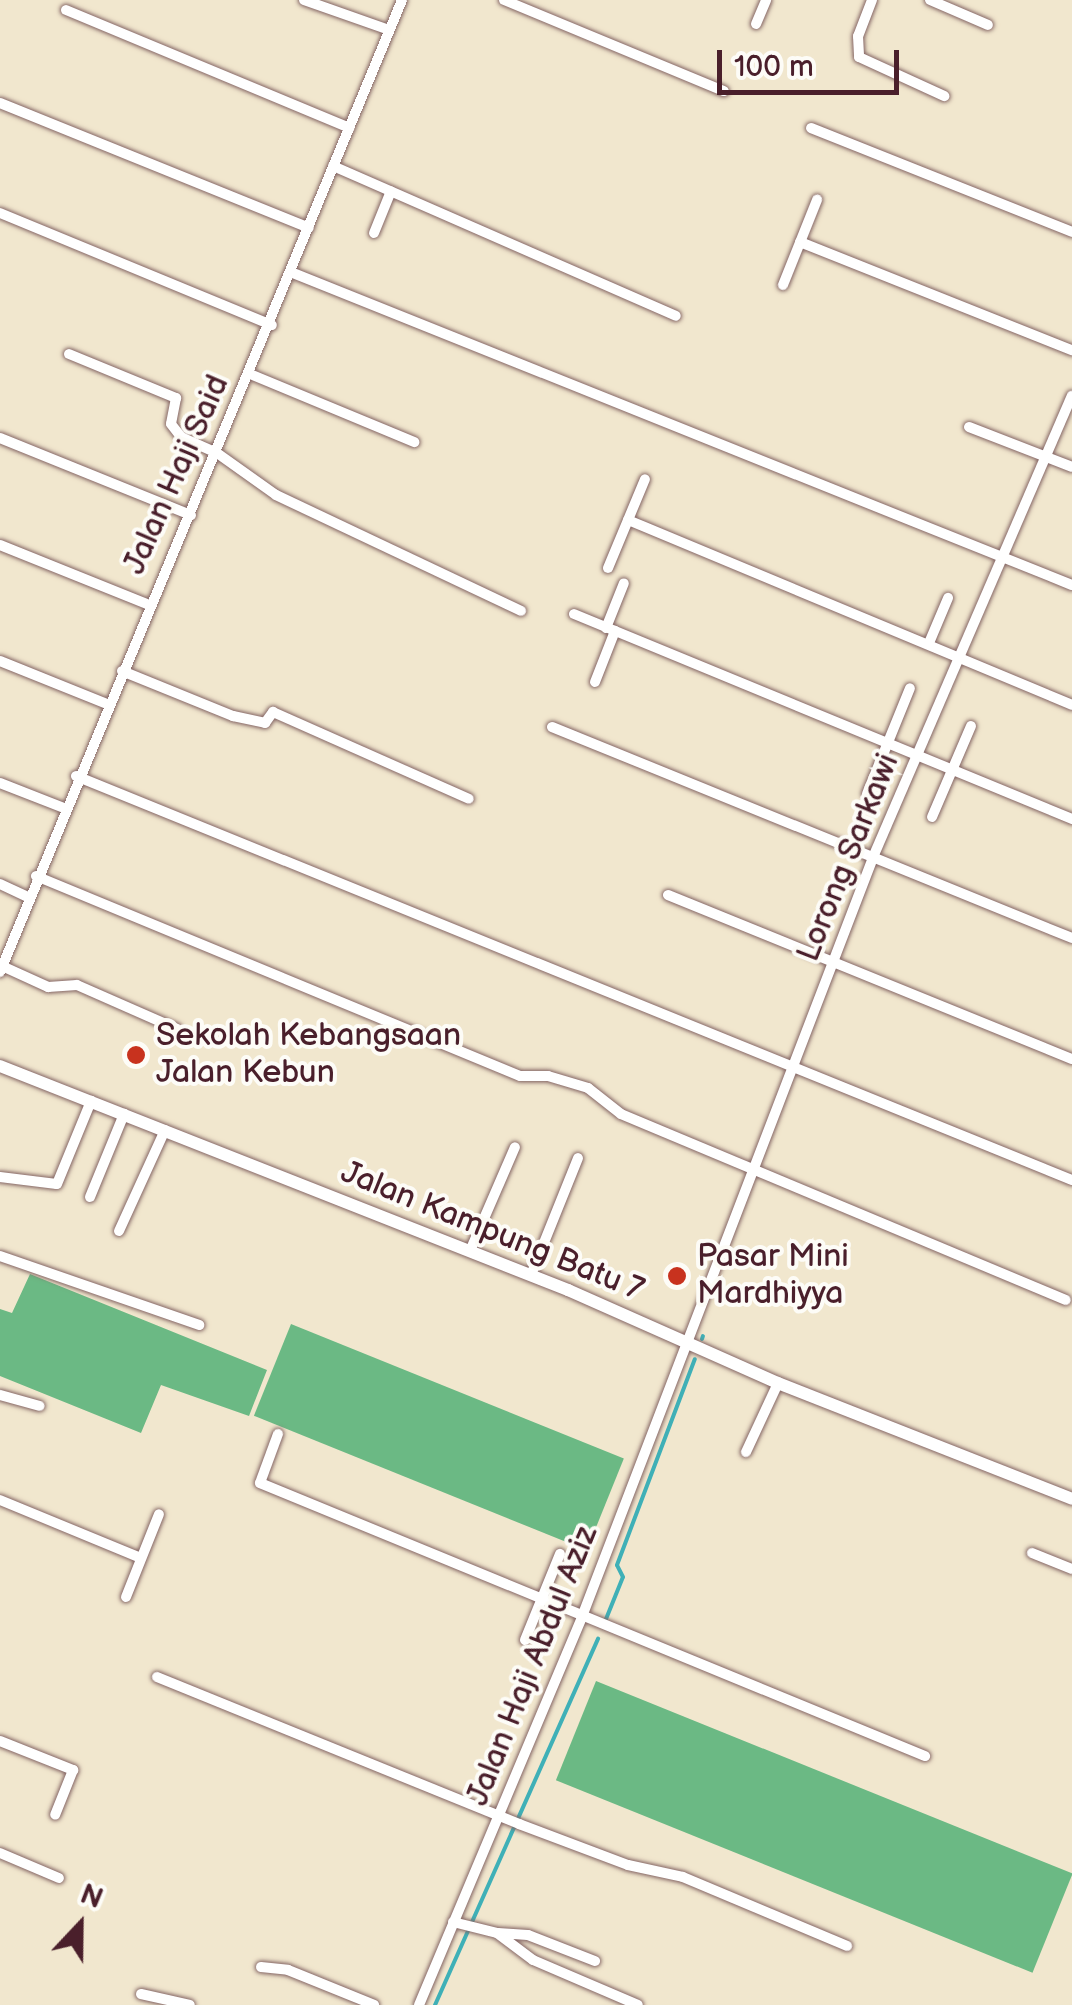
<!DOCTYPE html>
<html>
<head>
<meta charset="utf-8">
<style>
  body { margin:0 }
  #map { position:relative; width:1072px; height:2005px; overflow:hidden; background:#f1e7ce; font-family:"Balsamiq Sans",sans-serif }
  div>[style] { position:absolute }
  .forest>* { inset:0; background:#6bb984; transform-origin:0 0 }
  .stream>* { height:4px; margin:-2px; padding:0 2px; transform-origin:2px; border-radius:2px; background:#3fb0b7 }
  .roads { filter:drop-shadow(0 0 2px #846564) drop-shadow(0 0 2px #846564) }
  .minor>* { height:10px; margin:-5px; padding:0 5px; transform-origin:5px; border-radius:5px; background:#fff }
  .tertiary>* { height:12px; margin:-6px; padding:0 6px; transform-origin:6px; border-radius:6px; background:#fff }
  .dots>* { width:28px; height:28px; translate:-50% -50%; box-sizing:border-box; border:5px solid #fdfcf7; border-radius:50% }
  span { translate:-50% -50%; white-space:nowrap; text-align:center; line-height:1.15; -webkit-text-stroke:8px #fdfcf7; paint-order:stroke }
  .street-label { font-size:32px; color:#4a1f2b }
  .poi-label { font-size:32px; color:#4a1f2b }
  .left { translate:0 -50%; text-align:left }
  .north { position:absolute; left:30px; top:1875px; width:100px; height:100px; -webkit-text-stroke:8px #fdfcf7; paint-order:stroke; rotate:22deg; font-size:28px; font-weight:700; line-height:40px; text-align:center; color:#4a1f2b }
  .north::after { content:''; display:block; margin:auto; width:35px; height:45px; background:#4a1f2b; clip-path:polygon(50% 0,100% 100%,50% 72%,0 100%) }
  .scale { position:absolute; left:717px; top:50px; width:182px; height:45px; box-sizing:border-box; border:5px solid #4a1f2b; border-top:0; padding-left:12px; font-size:30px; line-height:35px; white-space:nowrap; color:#4a1f2b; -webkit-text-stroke:8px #fdfcf7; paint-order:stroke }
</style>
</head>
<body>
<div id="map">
  <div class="forest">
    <i style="clip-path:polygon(30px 1274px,267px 1370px,249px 1416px,161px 1385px,141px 1433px,0 1376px,0 1309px,12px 1313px)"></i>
    <i style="left:291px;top:1324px;width:359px;height:99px;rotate:22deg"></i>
    <i style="left:596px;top:1681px;width:514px;height:107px;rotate:22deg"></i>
  </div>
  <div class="stream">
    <i style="left:702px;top:1339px;width:3px;rotate:-72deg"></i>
    <i style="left:606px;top:1619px;width:45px;rotate:-68deg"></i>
    <i style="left:623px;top:1577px;width:13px;rotate:-117deg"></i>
    <i style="left:617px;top:1565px;width:220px;rotate:-69.3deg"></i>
    <i style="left:435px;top:2005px;width:401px;rotate:-66deg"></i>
  </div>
  <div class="roads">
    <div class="minor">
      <i style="left:304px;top:0;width:90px;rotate:19.4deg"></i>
      <i style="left:504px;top:0;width:238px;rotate:22.5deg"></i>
      <i style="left:872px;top:0;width:39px;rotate:111deg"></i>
      <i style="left:858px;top:36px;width:21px;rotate:87deg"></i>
      <i style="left:859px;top:57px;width:94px;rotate:24.6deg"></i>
      <i style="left:930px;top:0;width:63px;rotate:23.3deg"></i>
      <i style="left:66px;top:10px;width:307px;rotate:22.6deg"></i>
      <i style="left:756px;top:24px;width:26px;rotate:-67deg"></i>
      <i style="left:0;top:103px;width:333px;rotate:22deg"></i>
      <i style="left:811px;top:128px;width:281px;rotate:21.7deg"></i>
      <i style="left:333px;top:166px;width:374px;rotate:23.6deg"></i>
      <i style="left:0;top:213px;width:294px;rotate:22.4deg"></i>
      <i style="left:374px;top:233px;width:45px;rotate:-68deg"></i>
      <i style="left:800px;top:242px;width:293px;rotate:21.7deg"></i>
      <i style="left:293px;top:273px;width:839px;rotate:21.83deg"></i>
      <i style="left:783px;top:285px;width:92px;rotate:-68.2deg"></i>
      <i style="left:69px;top:354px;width:116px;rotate:22.4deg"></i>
      <i style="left:176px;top:398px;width:26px;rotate:101deg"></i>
      <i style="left:171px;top:424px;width:16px;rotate:52deg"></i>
      <i style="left:181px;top:437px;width:39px;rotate:24deg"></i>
      <i style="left:217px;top:453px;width:72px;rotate:35.4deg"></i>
      <i style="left:276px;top:495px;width:271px;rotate:25.3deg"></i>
      <i style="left:250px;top:374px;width:178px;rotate:22.5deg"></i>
      <i style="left:969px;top:427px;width:110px;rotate:21.2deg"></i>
      <i style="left:0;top:438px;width:206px;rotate:22deg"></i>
      <i style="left:628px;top:520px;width:481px;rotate:22.6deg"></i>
      <i style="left:0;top:545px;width:158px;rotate:21.9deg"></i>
      <i style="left:608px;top:568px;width:96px;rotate:-67.4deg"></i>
      <i style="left:574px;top:614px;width:539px;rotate:22.37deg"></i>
      <i style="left:606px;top:628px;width:48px;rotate:-68.2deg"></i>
      <i style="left:929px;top:643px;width:49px;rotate:-67.1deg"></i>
      <i style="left:0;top:661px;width:115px;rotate:21.9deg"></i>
      <i style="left:122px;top:671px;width:120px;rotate:22.1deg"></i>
      <i style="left:233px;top:716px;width:33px;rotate:12deg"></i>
      <i style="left:265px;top:723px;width:14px;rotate:-54deg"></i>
      <i style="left:273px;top:712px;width:214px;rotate:23.9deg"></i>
      <i style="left:595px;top:682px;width:55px;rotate:-68.6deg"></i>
      <i style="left:552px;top:727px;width:561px;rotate:22.09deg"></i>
      <i style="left:76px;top:776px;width:1075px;rotate:22.08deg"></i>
      <i style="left:0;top:783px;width:69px;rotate:21.3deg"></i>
      <i style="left:867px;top:794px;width:114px;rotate:-67.9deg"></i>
      <i style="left:932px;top:817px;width:99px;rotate:-66.8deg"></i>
      <i style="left:36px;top:876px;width:524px;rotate:22.45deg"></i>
      <i style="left:520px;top:1076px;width:28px"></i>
      <i style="left:548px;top:1076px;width:42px;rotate:16.7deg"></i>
      <i style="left:588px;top:1088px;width:42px;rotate:38.2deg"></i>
      <i style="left:621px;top:1114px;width:482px;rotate:22.7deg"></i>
      <i style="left:0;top:884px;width:31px;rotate:25deg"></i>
      <i style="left:668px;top:895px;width:436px;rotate:22.1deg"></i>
      <i style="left:2px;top:966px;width:51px;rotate:24.5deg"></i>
      <i style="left:48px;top:987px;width:29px;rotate:-4deg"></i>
      <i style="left:77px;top:985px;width:109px;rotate:23.7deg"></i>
      <i style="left:0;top:972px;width:1052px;rotate:-67.53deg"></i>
      <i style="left:0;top:1177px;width:57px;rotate:7deg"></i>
      <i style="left:57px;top:1184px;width:90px;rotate:-67.7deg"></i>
      <i style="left:90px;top:1197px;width:90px;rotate:-67.7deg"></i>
      <i style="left:119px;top:1231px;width:111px;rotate:-65.5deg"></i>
      <i style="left:470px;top:1251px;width:113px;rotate:-66.6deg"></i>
      <i style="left:0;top:1256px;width:211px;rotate:19.1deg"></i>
      <i style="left:531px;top:1275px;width:126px;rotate:-68.1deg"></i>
      <i style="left:0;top:1395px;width:41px;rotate:15.4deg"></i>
      <i style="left:278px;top:1434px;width:52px;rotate:110.2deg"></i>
      <i style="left:260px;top:1483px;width:719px;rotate:22.32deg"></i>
      <i style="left:746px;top:1452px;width:76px;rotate:-65.1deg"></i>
      <i style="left:0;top:1500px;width:152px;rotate:22.4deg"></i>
      <i style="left:1032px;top:1553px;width:43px;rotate:21.8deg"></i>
      <i style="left:126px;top:1597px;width:89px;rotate:-68.3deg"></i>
      <i style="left:525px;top:1640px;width:93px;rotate:-67.9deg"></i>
      <i style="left:157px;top:1677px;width:391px;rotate:22.1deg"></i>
      <i style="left:519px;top:1824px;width:116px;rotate:20.6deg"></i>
      <i style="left:628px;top:1865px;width:56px;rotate:12.3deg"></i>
      <i style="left:683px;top:1877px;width:178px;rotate:22.8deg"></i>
      <i style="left:0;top:1741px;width:79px;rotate:21.7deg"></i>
      <i style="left:73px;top:1770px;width:48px;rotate:111.8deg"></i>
      <i style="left:0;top:1853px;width:64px;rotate:23deg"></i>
      <i style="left:453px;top:1922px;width:45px;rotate:14deg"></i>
      <i style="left:497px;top:1933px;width:45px;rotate:36.9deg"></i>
      <i style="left:533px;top:1960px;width:114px;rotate:23.2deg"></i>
      <i style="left:498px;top:1933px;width:30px;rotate:4deg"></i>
      <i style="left:528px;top:1935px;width:72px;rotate:21.2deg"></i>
      <i style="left:261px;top:1967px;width:27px;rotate:6deg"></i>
      <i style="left:288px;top:1970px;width:93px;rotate:22.1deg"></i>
      <i style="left:141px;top:1994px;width:50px;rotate:12.7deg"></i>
      <i style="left:419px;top:2005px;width:424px;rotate:-67.2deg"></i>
      <i style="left:583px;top:1614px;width:813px;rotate:-69.02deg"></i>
      <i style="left:874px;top:855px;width:500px;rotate:-66.7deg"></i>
    </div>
    <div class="tertiary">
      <i style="left:0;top:1066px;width:611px;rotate:21.52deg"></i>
      <i style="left:568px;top:1290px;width:230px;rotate:23.9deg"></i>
      <i style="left:778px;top:1383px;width:316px;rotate:21.5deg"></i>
    </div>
  </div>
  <div class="dots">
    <i style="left:136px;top:1055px;background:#c8321e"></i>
    <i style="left:677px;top:1276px;background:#c8321e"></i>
  </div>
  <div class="street-label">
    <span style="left:177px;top:475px;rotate:-66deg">Jalan Haji Said</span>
    <span style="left:849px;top:858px;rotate:-68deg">Lorong Sarkawi</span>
    <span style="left:492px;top:1232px;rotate:22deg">Jalan Kampung Batu 7</span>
    <span style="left:533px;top:1666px;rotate:-68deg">Jalan Haji Abdul Aziz</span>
  </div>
  <div class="poi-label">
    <span class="left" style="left:156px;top:1055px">Sekolah Kebangsaan<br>Jalan Kebun</span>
    <span class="left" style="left:697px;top:1276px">Pasar Mini<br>Mardhiyya</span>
  </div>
  <div class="north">N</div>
  <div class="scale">100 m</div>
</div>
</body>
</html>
